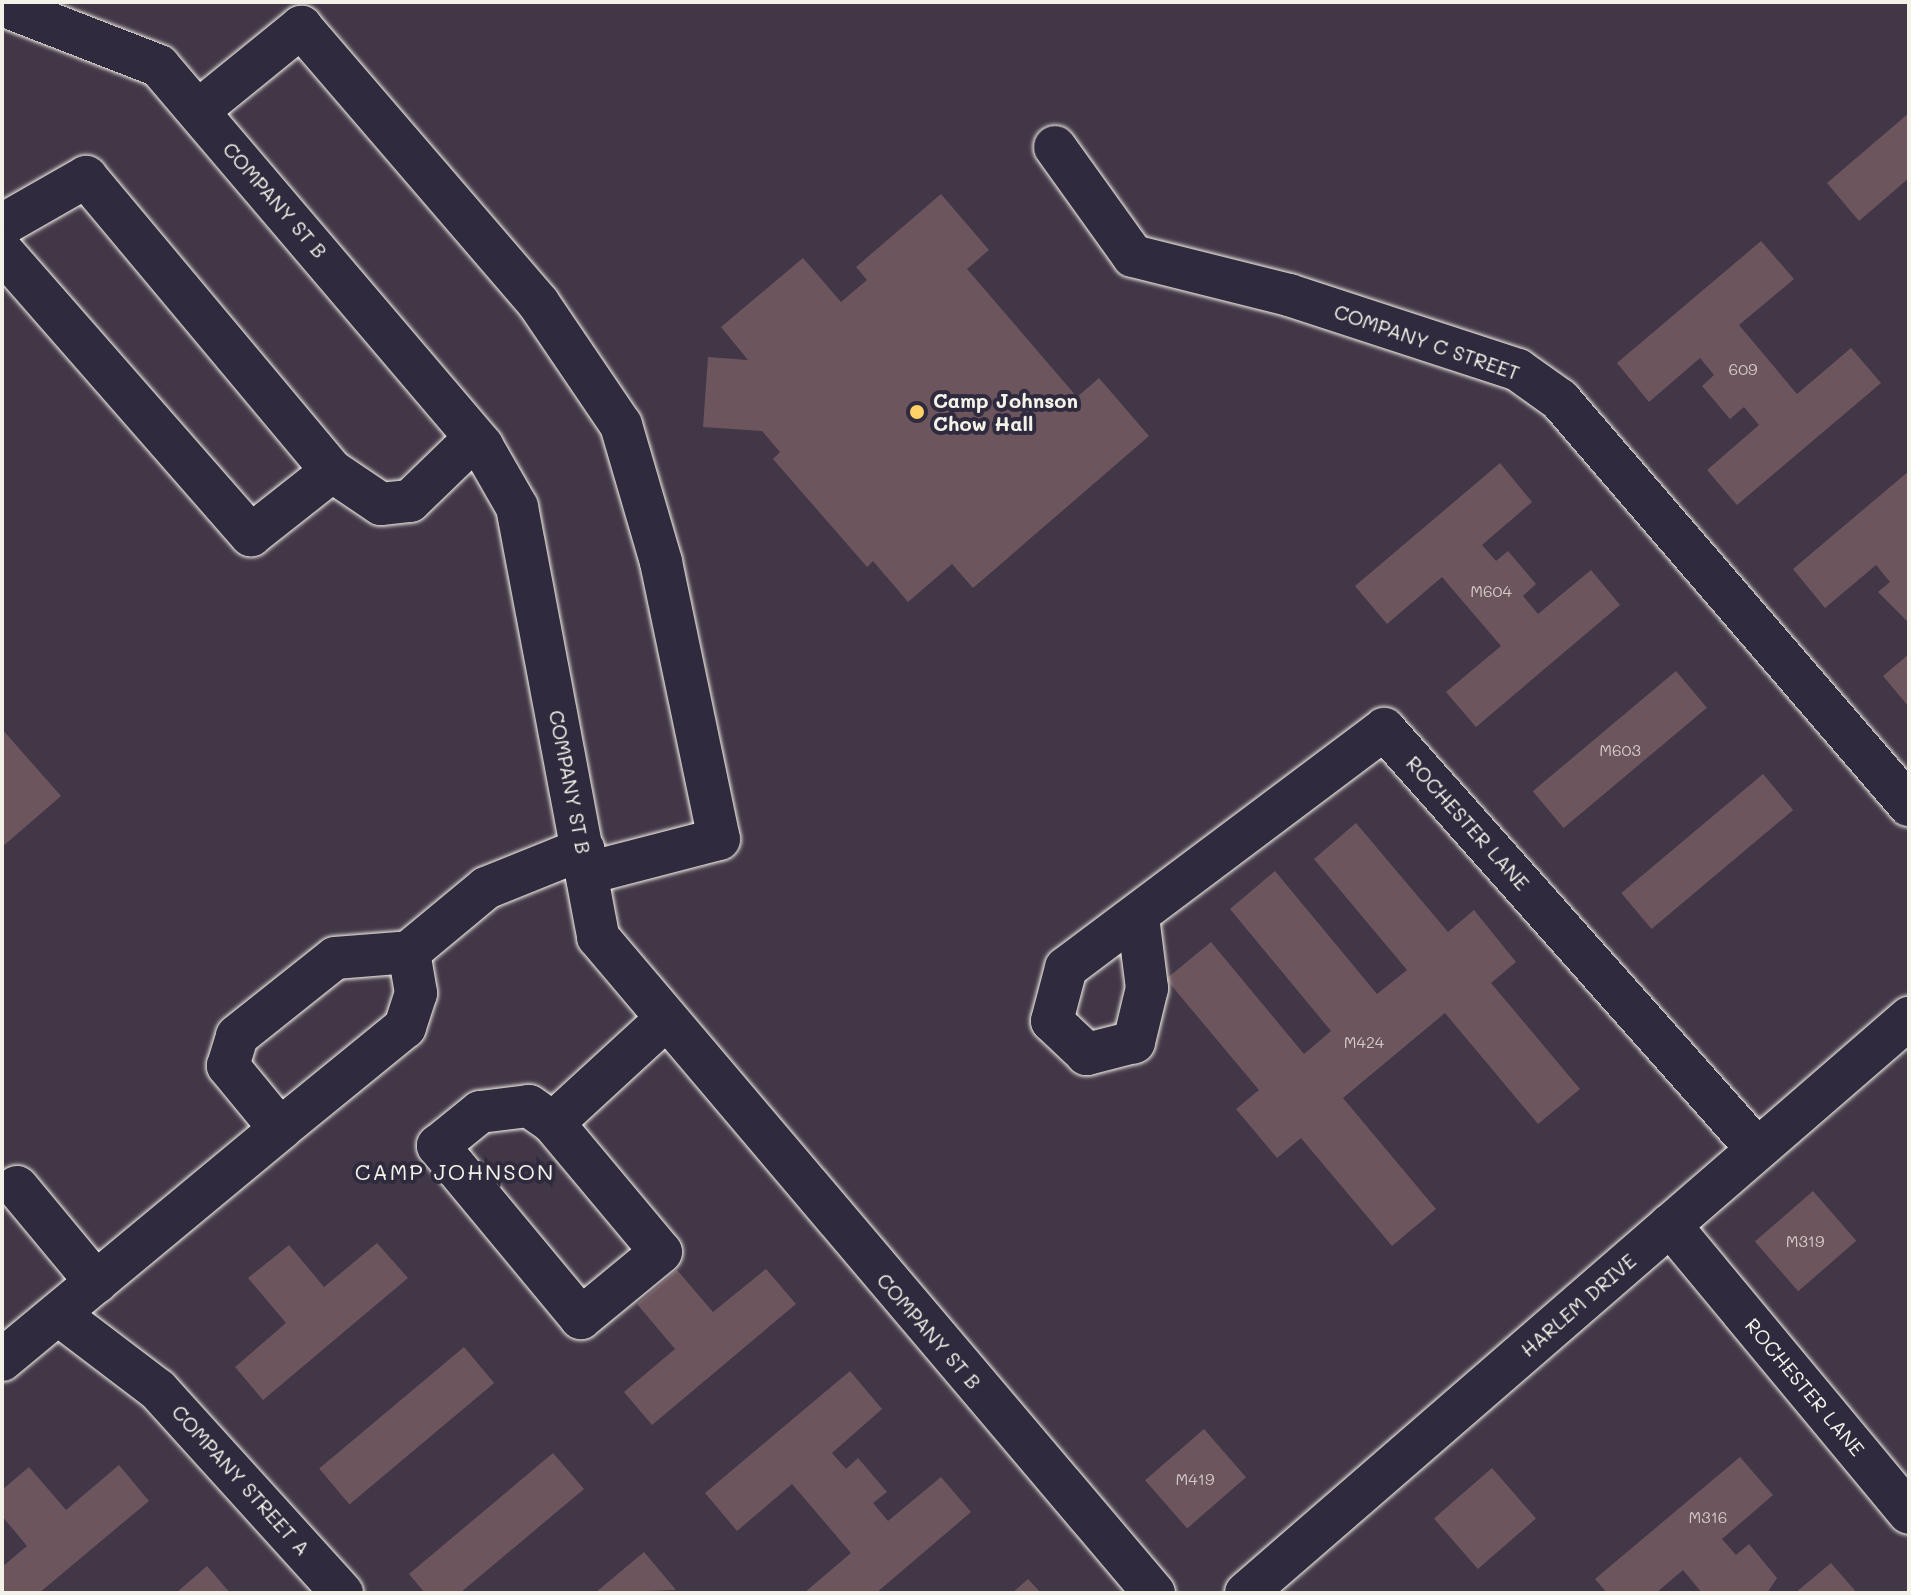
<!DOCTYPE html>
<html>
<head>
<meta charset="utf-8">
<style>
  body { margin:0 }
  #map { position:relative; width:1911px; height:1595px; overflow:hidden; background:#423747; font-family:Mali,sans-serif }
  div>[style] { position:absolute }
  .building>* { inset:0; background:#6d555e; transform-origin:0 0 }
  .roads { filter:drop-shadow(0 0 2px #f4f1e8) drop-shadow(0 0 2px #f4f1e8) }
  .minor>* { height:42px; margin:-21px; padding:0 21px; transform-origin:21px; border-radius:21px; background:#2f2a3d }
  .dots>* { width:22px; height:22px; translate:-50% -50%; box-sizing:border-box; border:4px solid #2f2a3d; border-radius:50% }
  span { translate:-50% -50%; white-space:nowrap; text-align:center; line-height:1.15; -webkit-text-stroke:8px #2f2a3d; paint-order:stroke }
  .number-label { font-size:16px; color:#d2cac6 }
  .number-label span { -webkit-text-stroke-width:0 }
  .street-label { font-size:20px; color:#f4f1e8 }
  .poi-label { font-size:20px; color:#f4f1e8; font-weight:700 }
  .left { translate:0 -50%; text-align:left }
  .neighbourhood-label { font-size:22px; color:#f4f1e8; letter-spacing:2px }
  .frame { position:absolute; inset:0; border:4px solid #f4f1e8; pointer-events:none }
</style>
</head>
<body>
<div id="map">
  <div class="building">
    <i style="clip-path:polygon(1909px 113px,1909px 178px,1859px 221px,1827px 183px)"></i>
    <i style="clip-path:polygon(941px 194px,989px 250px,967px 269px,1077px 397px,1099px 378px,1149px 436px,973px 588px,952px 564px,908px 602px,873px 561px,867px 567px,773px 459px,780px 452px,762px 431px,703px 427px,708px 357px,748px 360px,721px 327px,803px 258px,841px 302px,867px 280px,856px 267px)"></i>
    <i style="clip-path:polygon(1761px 241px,1794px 279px,1739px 325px,1797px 394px,1851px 348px,1881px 383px,1737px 505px,1707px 470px,1759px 425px,1744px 407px,1730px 419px,1702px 386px,1714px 375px,1700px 358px,1649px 402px,1617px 363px)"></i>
    <i style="clip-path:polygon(1500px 463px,1532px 502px,1482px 545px,1496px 561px,1508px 551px,1536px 584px,1523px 596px,1538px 614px,1591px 570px,1620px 605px,1476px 727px,1446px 692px,1501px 646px,1442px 577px,1387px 624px,1355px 586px)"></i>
    <i style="clip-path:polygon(1909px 471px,1909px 623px,1878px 592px,1890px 582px,1876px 565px,1825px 608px,1793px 569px)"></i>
    <i style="clip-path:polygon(1909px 654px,1909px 707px,1883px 676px)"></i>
    <i style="left:1676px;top:671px;width:48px;height:187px;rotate:50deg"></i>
    <i style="clip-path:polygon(2px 729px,61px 796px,2px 847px)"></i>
    <i style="left:1763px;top:774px;width:47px;height:185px;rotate:50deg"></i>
    <i style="clip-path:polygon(1356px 823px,1448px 932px,1474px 910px,1516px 962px,1491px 983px,1580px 1089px,1538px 1124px,1445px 1013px,1343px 1098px,1436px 1209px,1392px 1246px,1301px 1138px,1277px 1158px,1236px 1109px,1259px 1090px,1166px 979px,1211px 942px,1304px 1054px,1331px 1031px,1230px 909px,1275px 871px,1377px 994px,1407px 970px,1314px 859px)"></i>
    <i style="left:1813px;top:1191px;width:66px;height:77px;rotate:49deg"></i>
    <i style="clip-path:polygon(377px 1243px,408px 1278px,263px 1400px,235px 1367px,286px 1323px,248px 1278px,289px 1245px,324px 1287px)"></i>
    <i style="clip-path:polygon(766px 1269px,796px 1304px,652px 1425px,624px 1392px,675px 1349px,637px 1304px,677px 1270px,713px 1312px)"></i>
    <i style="left:464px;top:1347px;width:47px;height:189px;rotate:50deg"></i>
    <i style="clip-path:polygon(850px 1371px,882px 1409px,832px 1453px,846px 1469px,858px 1458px,887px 1492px,873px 1503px,888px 1521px,941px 1477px,971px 1512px,876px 1593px,804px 1593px,851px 1553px,792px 1484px,737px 1531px,705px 1493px)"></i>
    <i style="left:1204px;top:1429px;width:64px;height:78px;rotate:49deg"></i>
    <i style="clip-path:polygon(553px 1453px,584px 1489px,460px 1593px,425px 1593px,409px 1574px)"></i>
    <i style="clip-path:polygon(1740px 1457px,1773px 1495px,1722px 1539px,1736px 1555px,1749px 1544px,1777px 1578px,1767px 1593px,1702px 1593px,1683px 1570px,1656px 1593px,1607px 1593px,1595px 1579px)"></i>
    <i style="clip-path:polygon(119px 1465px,149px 1501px,39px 1593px,2px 1593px,2px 1567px,27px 1546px,2px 1516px,2px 1490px,29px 1467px,66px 1510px)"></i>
    <i style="left:1492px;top:1468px;width:67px;height:77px;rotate:49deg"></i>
    <i style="clip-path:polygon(644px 1552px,676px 1590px,595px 1593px)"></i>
    <i style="clip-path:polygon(1831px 1563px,1857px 1593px,1795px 1593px)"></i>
    <i style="clip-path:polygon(207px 1566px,230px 1593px,176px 1593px)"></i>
    <i style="clip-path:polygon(1028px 1579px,1041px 1593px,1012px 1593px)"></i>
  </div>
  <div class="roads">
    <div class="minor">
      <i style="left:2px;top:5px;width:168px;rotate:21.2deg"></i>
      <i style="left:159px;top:66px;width:499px;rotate:49.6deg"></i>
      <i style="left:482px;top:446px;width:70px;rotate:60.2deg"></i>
      <i style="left:517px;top:507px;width:438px;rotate:79.3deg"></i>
      <i style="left:598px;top:937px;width:860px;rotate:49.72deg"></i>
      <i style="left:199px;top:110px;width:132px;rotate:-39.1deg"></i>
      <i style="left:301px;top:27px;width:365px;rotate:49.3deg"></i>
      <i style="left:539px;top:304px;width:146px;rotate:55.9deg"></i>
      <i style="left:621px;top:425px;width:143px;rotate:73.7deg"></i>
      <i style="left:661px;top:562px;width:283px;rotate:78.2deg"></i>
      <i style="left:719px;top:839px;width:135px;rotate:165.5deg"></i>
      <i style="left:1055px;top:147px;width:134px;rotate:54.4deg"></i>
      <i style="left:1133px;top:256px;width:161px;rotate:14deg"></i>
      <i style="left:1289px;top:295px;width:241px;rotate:18.1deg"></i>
      <i style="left:1518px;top:370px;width:52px;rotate:35.5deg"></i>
      <i style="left:1560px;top:400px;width:535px;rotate:49.25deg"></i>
      <i style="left:2px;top:225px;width:97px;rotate:-29.7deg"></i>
      <i style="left:86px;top:177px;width:383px;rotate:50.1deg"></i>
      <i style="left:2px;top:251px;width:378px;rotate:48.8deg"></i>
      <i style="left:251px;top:535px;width:103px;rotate:-38.3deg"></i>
      <i style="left:332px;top:471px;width:59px;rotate:34deg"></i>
      <i style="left:381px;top:504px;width:29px;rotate:-6deg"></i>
      <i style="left:410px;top:501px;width:89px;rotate:-44.1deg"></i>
      <i style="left:1138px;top:917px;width:72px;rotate:82.8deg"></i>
      <i style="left:1147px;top:988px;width:56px;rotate:103.5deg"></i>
      <i style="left:1134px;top:1042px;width:49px;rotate:165.7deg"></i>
      <i style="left:1087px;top:1054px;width:48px;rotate:-136.7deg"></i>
      <i style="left:1052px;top:1021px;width:55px;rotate:-75.2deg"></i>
      <i style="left:1066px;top:968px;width:398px;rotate:-36.9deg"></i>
      <i style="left:1384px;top:729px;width:562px;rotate:48.39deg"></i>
      <i style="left:409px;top:952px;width:42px;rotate:80.3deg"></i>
      <i style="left:416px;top:993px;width:36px;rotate:108deg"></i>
      <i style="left:405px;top:1027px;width:161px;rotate:140.8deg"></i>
      <i style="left:280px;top:1129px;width:82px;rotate:-129.5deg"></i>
      <i style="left:228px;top:1066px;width:31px;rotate:-73deg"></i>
      <i style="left:237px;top:1036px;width:125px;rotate:-38.5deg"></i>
      <i style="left:335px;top:958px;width:74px;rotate:-4.6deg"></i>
      <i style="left:409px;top:952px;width:100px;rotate:-39.7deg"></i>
      <i style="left:486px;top:888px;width:105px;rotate:-21.9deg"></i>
      <i style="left:529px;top:1106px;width:29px;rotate:35deg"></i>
      <i style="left:553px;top:1123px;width:168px;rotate:50.1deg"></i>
      <i style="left:661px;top:1252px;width:104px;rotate:140.5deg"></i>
      <i style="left:581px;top:1318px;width:224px;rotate:-129.7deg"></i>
      <i style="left:438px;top:1146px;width:54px;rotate:-39deg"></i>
      <i style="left:480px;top:1112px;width:49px;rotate:-7deg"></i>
      <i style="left:553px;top:1123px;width:149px;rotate:-42.6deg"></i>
      <i style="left:17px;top:1187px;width:124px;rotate:50.3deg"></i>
      <i style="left:1670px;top:1225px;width:374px;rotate:50.3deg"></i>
      <i style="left:58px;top:1314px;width:126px;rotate:37.2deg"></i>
      <i style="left:158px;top:1390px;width:274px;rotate:47.8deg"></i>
      <i style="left:2px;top:1360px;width:361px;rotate:-39.7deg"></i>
      <i style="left:1246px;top:1593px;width:878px;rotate:-40.93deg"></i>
    </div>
  </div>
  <div class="dots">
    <i style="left:917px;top:412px;background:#ffd166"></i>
  </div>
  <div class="number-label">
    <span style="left:1743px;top:369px">609</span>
    <span style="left:1491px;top:591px">M604</span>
    <span style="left:1620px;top:750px">M603</span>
    <span style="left:1364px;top:1042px">M424</span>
    <span style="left:1805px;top:1241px">M319</span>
    <span style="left:1195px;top:1479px">M419</span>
    <span style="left:1708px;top:1517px">M316</span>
  </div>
  <div class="street-label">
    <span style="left:275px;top:200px;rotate:49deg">COMPANY ST B</span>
    <span style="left:1427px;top:342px;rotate:19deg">COMPANY C STREET</span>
    <span style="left:570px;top:782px;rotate:79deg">COMPANY ST B</span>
    <span style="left:1468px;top:823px;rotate:48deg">ROCHESTER LANE</span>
    <span style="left:1578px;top:1305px;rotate:-41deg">HARLEM DRIVE</span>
    <span style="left:929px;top:1331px;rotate:49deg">COMPANY ST B</span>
    <span style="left:1805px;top:1387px;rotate:50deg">ROCHESTER LANE</span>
    <span style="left:241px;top:1480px;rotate:48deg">COMPANY STREET A</span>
  </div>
  <div class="poi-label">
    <span class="left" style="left:933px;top:412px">Camp Johnson<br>Chow Hall</span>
  </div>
  <div class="neighbourhood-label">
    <span style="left:455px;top:1172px">CAMP JOHNSON</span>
  </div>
  <div class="frame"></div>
</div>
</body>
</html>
